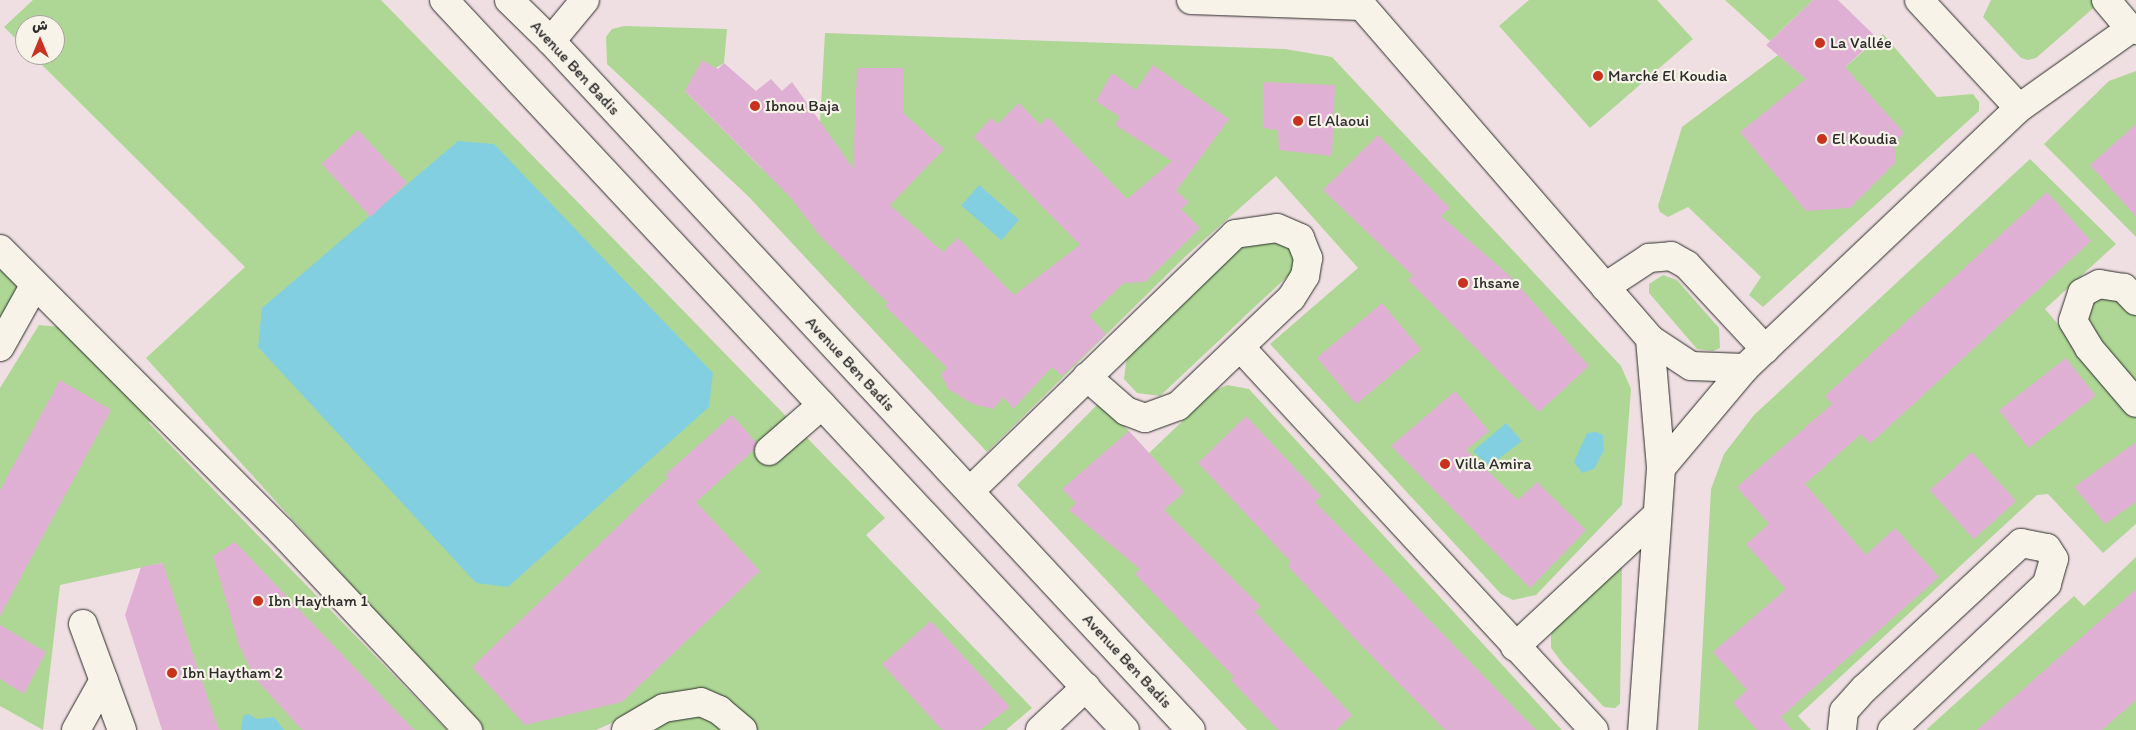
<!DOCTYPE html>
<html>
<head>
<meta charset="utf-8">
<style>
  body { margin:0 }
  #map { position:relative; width:2136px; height:730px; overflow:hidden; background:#f0dfe2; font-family:Itim,"Playpen Sans Arabic",sans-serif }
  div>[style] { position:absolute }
  .green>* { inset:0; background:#aed795 }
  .water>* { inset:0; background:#82cfe1; transform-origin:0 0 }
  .building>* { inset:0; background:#dfb0d3; transform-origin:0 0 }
  .roads { filter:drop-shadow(0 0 1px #2b2b2b) drop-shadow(0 0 1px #2b2b2b) }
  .street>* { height:28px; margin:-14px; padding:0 14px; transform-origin:14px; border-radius:14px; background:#f7f3e8 }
  .secondary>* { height:28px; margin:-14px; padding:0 14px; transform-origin:14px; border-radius:14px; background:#f7f3e8 }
  .dots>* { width:14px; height:14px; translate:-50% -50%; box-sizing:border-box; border:2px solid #f7f3e8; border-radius:50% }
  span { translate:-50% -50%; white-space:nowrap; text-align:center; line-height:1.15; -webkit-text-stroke:4.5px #f7f3e8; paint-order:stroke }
  .poi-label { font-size:16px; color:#2b2b2b }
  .left { translate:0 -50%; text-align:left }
  .street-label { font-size:16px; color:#2b2b2b }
  .north { position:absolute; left:15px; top:15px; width:50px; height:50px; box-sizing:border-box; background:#f7f3e8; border:1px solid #a5a39c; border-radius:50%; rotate:0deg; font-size:14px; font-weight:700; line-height:20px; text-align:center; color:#2b2b2b }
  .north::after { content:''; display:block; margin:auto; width:18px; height:22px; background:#c8321e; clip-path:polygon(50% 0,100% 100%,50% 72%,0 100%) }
</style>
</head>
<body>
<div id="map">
  <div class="green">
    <i style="clip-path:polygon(33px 0,381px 0,885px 518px,866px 535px,1032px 708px,1006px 730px,648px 730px,632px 714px,596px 730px,483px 730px,146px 358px,245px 267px,32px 55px,55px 55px,55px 25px,25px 25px,25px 48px,4px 27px)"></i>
    <i style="clip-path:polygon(1529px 0,1657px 0,1693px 39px,1590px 128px,1499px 26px)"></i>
    <i style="clip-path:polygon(1725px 0,1813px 0,1770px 41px)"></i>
    <i style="clip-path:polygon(1991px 0,2095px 0,2098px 4px,2036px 58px,2028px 60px,2021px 58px,1983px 17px)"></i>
    <i style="clip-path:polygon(624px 26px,727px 29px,724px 63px,694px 81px,685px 91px,762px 169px,820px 121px,825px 33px,1285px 49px,1332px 57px,1621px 366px,1631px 389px,1622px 505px,1536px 595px,1513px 600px,1501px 594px,1270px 344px,1358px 268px,1276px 176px,1187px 255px,987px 452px,747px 195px,607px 64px,606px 37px,612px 29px)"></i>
    <i style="clip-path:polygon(1883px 34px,1937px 97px,1973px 94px,1979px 102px,1979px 111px,1763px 307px,1749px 295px,1761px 277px,1688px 207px,1668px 217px,1660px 212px,1658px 206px,1682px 127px,1778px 55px,1819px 90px)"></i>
    <i style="clip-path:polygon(2136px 71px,2136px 237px,2044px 144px,2109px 81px)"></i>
    <i style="clip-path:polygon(2030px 159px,2116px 244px,2045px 309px,2136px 415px,2136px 524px,2103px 553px,2048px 494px,2037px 495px,1798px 716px,1811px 730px,1698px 730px,1711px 489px,1724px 454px,1754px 415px)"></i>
    <i style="clip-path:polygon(1269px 238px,1294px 248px,1296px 261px,1291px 273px,1160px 396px,1137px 393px,1124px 379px,1127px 355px,1238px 249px,1251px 239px)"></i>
    <i style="clip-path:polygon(0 263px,17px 287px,0 323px)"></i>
    <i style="clip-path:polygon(1663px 275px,1677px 280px,1719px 328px,1720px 348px,1713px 351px,1697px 349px,1649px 293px,1649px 284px)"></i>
    <i style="clip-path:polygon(2104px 295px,2124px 301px,2136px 315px,2136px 384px,2100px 343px,2085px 316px,2093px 301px)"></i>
    <i style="clip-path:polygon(39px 325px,61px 327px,155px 421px,148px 422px,447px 730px,218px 730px,162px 563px,60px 585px,43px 730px,0 706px,0 388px)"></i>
    <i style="clip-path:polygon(1227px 385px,1249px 389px,1562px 730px,1247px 730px,1017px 485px,1101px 401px,1149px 453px,1214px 391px)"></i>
    <i style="clip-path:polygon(2136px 557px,2136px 730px,1926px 730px,2074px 596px,2084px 606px)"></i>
    <i style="clip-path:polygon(1622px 566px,1620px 704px,1615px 708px,1604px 707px,1563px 664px,1551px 648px,1551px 635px,1556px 624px)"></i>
  </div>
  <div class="water">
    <i style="clip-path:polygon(458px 141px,494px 144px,713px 373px,709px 407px,508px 587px,476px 583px,258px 347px,262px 308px)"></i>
    <i style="left:979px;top:185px;width:53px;height:27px;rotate:41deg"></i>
    <i style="clip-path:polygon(1506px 423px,1522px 441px,1489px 466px,1473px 451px)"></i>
    <i style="clip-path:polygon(1596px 432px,1603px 435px,1604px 450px,1594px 469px,1582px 473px,1574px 462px,1587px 433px)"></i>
    <i style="clip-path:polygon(248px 714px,257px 719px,274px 717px,284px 730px,241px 730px,243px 716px)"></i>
  </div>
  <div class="building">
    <i style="clip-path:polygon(1813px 0,1838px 0,1877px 38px,1845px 67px,1904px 133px,1894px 144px,1896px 162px,1850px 208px,1806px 211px,1740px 132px,1806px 79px,1766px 45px)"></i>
    <i style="clip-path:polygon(702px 60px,718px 69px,724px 63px,756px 91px,771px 79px,782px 91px,792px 82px,853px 168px,857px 68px,903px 68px,903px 113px,944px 149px,890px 205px,943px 252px,958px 238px,1014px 295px,1080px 245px,974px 137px,991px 118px,998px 124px,1019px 103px,1040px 125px,1048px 117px,1127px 199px,1172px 161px,1115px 125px,1120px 117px,1096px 101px,1112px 73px,1136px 90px,1153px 65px,1229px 119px,1176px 191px,1189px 202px,1181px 209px,1200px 228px,1145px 282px,1124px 283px,1089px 316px,1106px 334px,1062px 376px,1052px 367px,1013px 409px,1004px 397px,993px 409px,973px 404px,948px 389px,941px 374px,947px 368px,885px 306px,888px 303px,820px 236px,791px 198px,685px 91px)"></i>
    <i style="clip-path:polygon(1263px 82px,1335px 85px,1332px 156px,1279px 150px,1278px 130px,1263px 128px)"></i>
    <i style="clip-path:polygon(2136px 124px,2136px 217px,2090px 165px)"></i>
    <i style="left:358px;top:130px;width:72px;height:50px;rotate:47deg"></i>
    <i style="clip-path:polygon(1378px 135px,1450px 208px,1441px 216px,1511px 277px,1589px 366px,1539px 412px,1408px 280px,1413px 276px,1323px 190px)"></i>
    <i style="clip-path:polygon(2047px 192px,2091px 241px,1870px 444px,1861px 434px,1805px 484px,1866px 555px,1895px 528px,1939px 577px,1781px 717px,1792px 730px,1757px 730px,1733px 703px,1747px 690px,1713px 652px,1786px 589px,1746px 544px,1769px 524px,1737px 487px,1832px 404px,1825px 396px)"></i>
    <i style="left:1382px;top:303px;width:61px;height:85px;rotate:50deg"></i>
    <i style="left:2066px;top:358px;width:48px;height:85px;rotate:52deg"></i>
    <i style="clip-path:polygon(60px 380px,111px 410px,0 616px,0 490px)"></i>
    <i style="clip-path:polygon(1455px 391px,1489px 431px,1466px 450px,1518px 500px,1537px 482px,1586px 530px,1530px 588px,1391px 446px)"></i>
    <i style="clip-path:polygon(732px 415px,756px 442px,754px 450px,696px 502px,760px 571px,622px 702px,525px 725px,472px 667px,668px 478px,665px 475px)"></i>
    <i style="clip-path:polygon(1246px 416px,1321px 496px,1315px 502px,1536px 730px,1445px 730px,1354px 638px,1288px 566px,1291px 562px,1198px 463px)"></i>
    <i style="clip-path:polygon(1129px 431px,1184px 492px,1164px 510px,1260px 606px,1255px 612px,1352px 715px,1336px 730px,1278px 730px,1231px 680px,1234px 677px,1135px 574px,1140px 569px,1069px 510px,1076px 503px,1062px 489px)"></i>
    <i style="clip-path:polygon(2136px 442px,2136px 502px,2105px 524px,2074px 487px)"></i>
    <i style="left:1972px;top:452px;width:66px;height:57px;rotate:48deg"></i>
    <i style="clip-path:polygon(235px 542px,414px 730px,302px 730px,255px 678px,239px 645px,213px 556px)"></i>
    <i style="clip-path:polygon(163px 563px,194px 658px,219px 730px,162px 730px,125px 615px,141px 567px)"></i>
    <i style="clip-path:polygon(2136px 589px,2136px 700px,2102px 730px,1977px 730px)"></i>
    <i style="clip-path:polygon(931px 621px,1010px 707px,980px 730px,942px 730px,882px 664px)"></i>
    <i style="clip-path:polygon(0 625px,46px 652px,24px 694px,0 679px)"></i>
  </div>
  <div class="roads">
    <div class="street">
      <i style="left:1191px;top:0;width:171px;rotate:2deg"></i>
      <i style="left:1362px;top:6px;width:440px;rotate:49.1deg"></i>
      <i style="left:1650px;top:339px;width:129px;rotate:85.1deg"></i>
      <i style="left:1661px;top:468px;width:263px;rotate:94.1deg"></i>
      <i style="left:1919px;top:0;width:147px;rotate:47.2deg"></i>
      <i style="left:2106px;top:0;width:38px;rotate:50deg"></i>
      <i style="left:2130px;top:29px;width:6px;rotate:9deg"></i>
      <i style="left:551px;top:41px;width:53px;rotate:-50.3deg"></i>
      <i style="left:0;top:249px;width:400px;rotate:45.1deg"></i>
      <i style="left:282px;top:532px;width:272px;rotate:46.8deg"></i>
      <i style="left:1605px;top:287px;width:53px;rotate:-33.4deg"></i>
      <i style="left:1649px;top:258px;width:22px;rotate:-5deg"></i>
      <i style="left:1671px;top:256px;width:18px;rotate:29deg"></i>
      <i style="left:1687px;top:265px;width:115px;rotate:47.1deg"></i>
      <i style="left:2136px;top:301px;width:18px;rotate:-133deg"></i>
      <i style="left:2124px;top:288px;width:25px;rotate:-171deg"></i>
      <i style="left:2099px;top:284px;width:19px;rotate:152deg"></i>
      <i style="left:2082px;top:293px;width:29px;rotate:108deg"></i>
      <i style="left:2073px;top:321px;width:31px;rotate:59deg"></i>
      <i style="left:2089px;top:348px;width:72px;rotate:49.5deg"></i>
      <i style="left:1650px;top:339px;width:49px;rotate:33.4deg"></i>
      <i style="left:1691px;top:366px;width:54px;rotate:2.1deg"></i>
      <i style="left:0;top:347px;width:70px;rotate:-60.9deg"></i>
      <i style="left:1241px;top:348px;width:520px;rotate:47.26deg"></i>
      <i style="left:769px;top:451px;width:70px;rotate:-41deg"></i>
      <i style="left:1661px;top:468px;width:131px;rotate:-50deg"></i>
      <i style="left:1745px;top:368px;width:378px;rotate:-43.5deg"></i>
      <i style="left:2019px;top:108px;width:136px;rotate:-35.4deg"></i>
      <i style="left:970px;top:491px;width:369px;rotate:-44.1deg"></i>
      <i style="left:1235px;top:234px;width:42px;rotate:-8.1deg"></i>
      <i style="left:1277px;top:228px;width:25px;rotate:23deg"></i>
      <i style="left:1300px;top:238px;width:22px;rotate:68deg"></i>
      <i style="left:1308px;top:258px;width:18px;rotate:99deg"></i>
      <i style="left:1305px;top:276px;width:26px;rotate:122deg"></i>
      <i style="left:1291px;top:298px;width:156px;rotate:136.3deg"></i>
      <i style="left:1178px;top:406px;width:35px;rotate:160deg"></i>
      <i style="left:1145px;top:418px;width:20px;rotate:-160deg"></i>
      <i style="left:1126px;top:411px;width:52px;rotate:-138.9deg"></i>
      <i style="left:83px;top:624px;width:113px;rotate:69.8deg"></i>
      <i style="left:1515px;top:647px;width:192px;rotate:-42.9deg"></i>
      <i style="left:76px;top:730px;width:57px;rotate:-60.8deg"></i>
      <i style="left:626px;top:730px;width:44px;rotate:-30.1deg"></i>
      <i style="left:664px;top:708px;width:37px;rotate:-9deg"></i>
      <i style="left:701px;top:702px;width:20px;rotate:24deg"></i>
      <i style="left:719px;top:710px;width:31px;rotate:40deg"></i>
      <i style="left:1040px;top:730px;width:63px;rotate:-43.1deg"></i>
      <i style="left:1842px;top:730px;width:19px;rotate:-84deg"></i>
      <i style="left:1844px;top:711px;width:31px;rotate:-48deg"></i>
      <i style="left:1865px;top:688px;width:213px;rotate:-42.9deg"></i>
      <i style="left:2021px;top:543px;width:26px;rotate:11deg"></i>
      <i style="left:2047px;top:548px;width:13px;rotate:58deg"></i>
      <i style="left:2054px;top:559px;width:26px;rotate:106deg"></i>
      <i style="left:2047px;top:584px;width:213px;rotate:136.7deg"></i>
    </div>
    <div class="secondary">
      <i style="left:444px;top:0;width:998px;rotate:46.99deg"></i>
      <i style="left:509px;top:0;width:59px;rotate:44.3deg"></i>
      <i style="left:551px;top:41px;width:940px;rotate:47.11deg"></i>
    </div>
  </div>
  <div class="dots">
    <i style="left:1820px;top:43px;background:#c8321e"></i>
    <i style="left:1598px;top:76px;background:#c8321e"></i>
    <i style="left:755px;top:106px;background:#c8321e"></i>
    <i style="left:1298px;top:121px;background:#c8321e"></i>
    <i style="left:1822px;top:139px;background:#c8321e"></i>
    <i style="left:1463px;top:283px;background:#c8321e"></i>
    <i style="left:1445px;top:464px;background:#c8321e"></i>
    <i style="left:258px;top:601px;background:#c8321e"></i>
    <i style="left:172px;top:673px;background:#c8321e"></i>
  </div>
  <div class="poi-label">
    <span class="left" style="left:1830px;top:43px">La Vallée</span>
    <span class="left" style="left:1608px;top:76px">Marché El Koudia</span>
    <span class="left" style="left:765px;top:106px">Ibnou Baja</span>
    <span class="left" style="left:1308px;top:121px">El Alaoui</span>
    <span class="left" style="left:1832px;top:139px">El Koudia</span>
    <span class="left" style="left:1473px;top:283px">Ihsane</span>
    <span class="left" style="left:1455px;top:464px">Villa Amira</span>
    <span class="left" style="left:268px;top:601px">Ibn Haytham 1</span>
    <span class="left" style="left:182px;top:673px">Ibn Haytham 2</span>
  </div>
  <div class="street-label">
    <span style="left:575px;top:68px;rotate:47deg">Avenue Ben Badis</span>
    <span style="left:850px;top:364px;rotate:47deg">Avenue Ben Badis</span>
    <span style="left:1127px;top:661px;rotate:47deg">Avenue Ben Badis</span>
  </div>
  <div class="north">ش</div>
</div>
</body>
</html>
